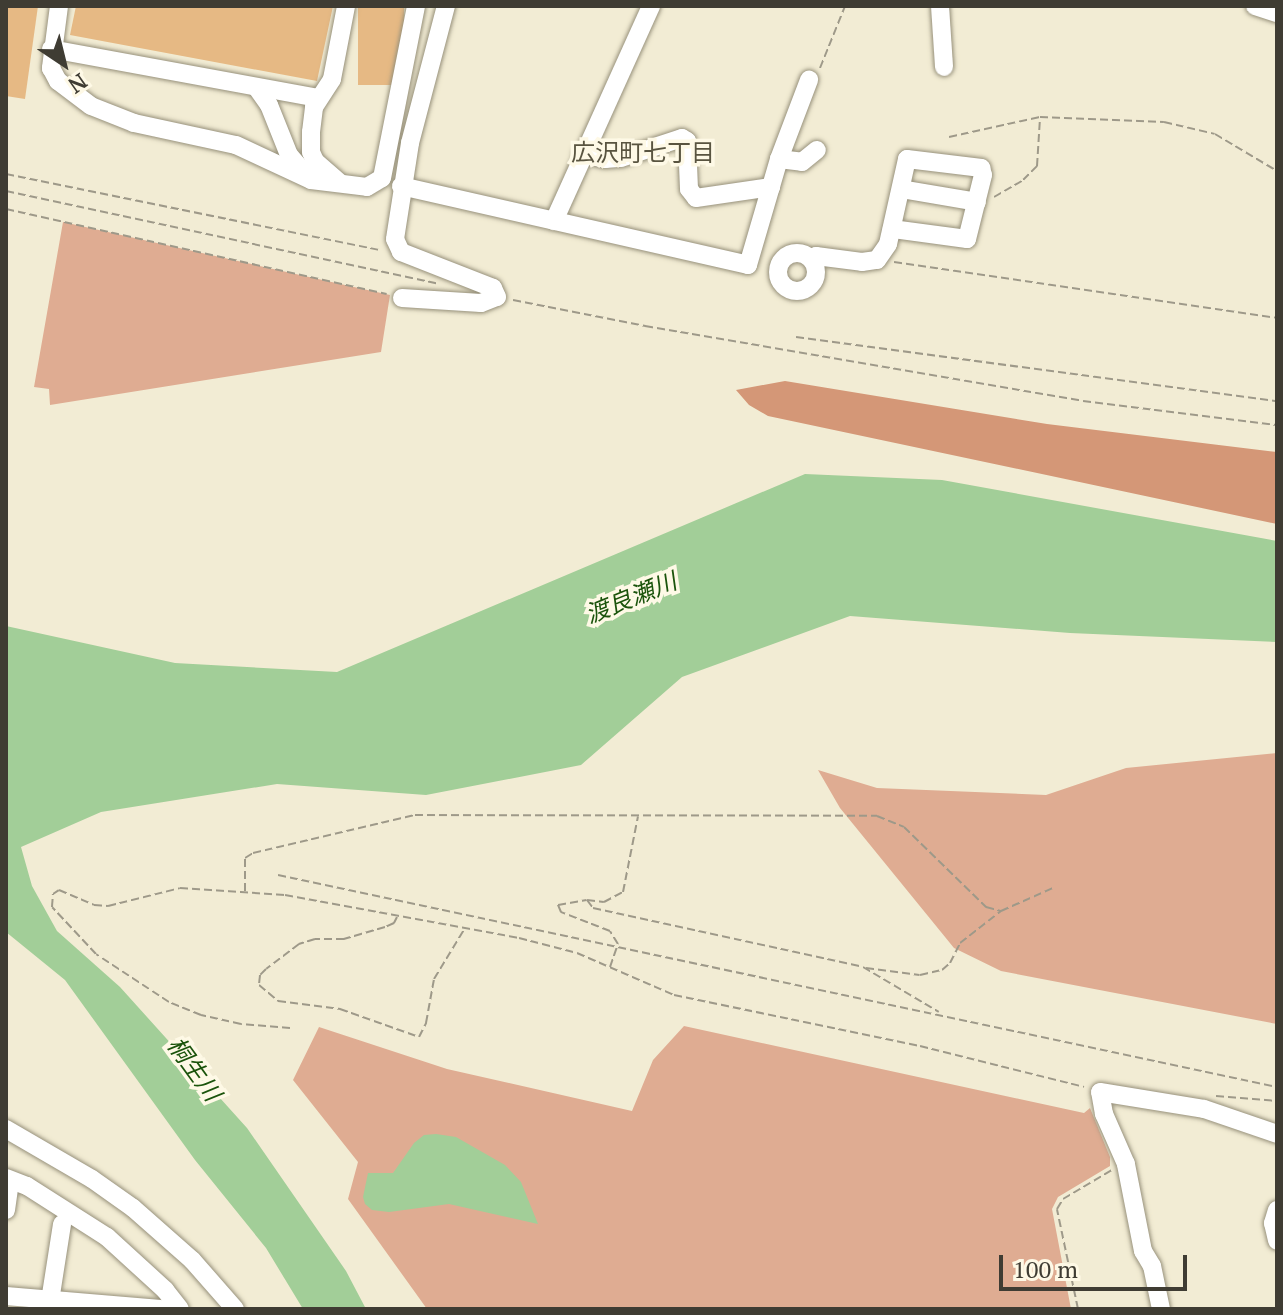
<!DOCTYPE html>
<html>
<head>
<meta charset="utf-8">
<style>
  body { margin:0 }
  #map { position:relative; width:1283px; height:1315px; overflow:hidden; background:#f2ecd4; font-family:"PT Serif","Noto Sans JP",serif }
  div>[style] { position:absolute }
  .green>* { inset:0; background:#dfac92 }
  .forest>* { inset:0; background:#d49777 }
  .water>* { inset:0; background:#a2ce98 }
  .building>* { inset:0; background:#e6b984; transform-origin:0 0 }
  .path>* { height:2px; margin-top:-1px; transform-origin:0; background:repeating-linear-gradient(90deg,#9e9989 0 8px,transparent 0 12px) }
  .roads { filter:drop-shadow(0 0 2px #97917b) drop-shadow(0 0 2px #97917b) }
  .minor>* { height:18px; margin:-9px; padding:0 9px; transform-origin:9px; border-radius:9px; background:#fff }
  .minor>.ring { margin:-9px; padding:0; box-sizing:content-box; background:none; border:18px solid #fff; border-radius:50% }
  span { translate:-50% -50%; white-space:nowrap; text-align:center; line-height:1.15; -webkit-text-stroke:7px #fef9e6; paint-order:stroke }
  .neighbourhood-label { font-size:24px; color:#595440 }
  .water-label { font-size:24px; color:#1b540c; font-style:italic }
  .frame { position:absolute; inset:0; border:8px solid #3f3c33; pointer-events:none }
  .north { position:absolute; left:24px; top:24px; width:80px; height:80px; -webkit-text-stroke:6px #fef9e6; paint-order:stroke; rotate:145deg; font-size:22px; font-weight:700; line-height:32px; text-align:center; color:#3f3c33 }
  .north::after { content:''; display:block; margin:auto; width:28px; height:36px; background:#3f3c33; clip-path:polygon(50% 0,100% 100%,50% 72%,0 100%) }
  .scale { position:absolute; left:999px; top:1255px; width:188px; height:36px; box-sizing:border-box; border:4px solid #3f3c33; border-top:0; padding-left:10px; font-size:24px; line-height:28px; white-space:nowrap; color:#3f3c33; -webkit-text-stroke:6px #fef9e6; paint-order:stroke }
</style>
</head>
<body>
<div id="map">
  <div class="green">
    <i style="clip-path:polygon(63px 222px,390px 295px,381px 352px,50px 405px,49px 389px,34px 387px)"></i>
    <i style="clip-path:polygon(1277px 753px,1277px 1024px,1001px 971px,954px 948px,840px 808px,818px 770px,877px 788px,1046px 795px,1126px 768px)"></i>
    <i style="clip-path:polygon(684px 1026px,1084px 1113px,1090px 1108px,1110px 1157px,1110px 1166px,1058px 1197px,1052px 1209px,1071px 1309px,427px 1309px,348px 1199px,358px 1162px,293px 1080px,319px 1027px,447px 1069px,632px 1111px,653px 1060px)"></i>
  </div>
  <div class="forest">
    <i style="clip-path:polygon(785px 381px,1047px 424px,1277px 452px,1277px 524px,768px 416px,749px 405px,736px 390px)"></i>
  </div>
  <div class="water">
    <i style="clip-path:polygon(805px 474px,942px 480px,1277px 541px,1277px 642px,1070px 633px,850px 616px,682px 677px,581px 765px,426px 795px,277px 784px,101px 812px,21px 847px,32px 886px,57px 931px,120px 987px,247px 1128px,346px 1271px,366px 1309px,303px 1309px,266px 1248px,195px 1160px,65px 980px,6px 932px,6px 626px,175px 663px,337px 672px)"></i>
    <i style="clip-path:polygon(436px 1134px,456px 1137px,505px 1165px,521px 1182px,538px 1224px,449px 1204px,389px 1212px,372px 1210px,365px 1204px,363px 1197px,368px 1173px,393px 1173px,414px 1143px,424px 1135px)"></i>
  </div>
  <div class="building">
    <i style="clip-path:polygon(6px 6px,38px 6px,25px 99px,6px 96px)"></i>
    <i style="clip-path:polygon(76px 6px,333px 6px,317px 81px,70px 35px)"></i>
    <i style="left:358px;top:6px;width:46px;height:79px"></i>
  </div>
  <div class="path">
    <i style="left:820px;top:68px;width:67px;rotate:-68deg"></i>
    <i style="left:949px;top:137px;width:93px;rotate:-12.4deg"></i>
    <i style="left:1040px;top:117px;width:124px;rotate:2.3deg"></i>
    <i style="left:1164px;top:122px;width:52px;rotate:13.2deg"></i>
    <i style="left:1215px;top:134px;width:72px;rotate:30.8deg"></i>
    <i style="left:6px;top:174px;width:383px;rotate:11.5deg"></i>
    <i style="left:6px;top:191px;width:440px;rotate:12.1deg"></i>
    <i style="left:994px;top:197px;width:34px;rotate:-30deg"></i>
    <i style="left:1023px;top:180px;width:20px;rotate:-45deg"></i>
    <i style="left:1037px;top:166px;width:48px;rotate:-86.4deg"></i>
    <i style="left:6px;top:209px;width:390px;rotate:12.6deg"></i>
    <i style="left:894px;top:262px;width:387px;rotate:8.3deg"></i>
    <i style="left:513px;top:300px;width:135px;rotate:11.1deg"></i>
    <i style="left:645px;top:326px;width:444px;rotate:9.7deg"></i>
    <i style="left:1083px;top:401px;width:195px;rotate:7.1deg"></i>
    <i style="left:796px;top:337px;width:485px;rotate:7.6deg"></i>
    <i style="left:278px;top:875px;width:1021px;rotate:11.98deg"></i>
    <i style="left:245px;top:891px;width:33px;rotate:-90deg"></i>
    <i style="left:245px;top:858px;width:9px;rotate:-32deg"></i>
    <i style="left:253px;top:853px;width:166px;rotate:-13.2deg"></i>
    <i style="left:415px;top:815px;width:462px;rotate:0.1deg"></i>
    <i style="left:877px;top:816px;width:29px;rotate:22deg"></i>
    <i style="left:904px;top:827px;width:115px;rotate:44.3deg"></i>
    <i style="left:986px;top:907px;width:16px;rotate:15deg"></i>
    <i style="left:587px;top:900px;width:10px;rotate:53deg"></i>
    <i style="left:593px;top:908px;width:276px;rotate:12.3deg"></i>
    <i style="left:863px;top:967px;width:88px;rotate:30.6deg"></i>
    <i style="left:397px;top:917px;width:7px;rotate:117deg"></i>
    <i style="left:394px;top:923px;width:10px;rotate:156deg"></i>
    <i style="left:385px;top:927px;width:43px;rotate:163.7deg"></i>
    <i style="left:344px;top:939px;width:29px;rotate:180deg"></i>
    <i style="left:315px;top:939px;width:17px;rotate:163deg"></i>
    <i style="left:299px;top:944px;width:41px;rotate:142.9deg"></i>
    <i style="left:266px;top:969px;width:8px;rotate:135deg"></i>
    <i style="left:260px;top:975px;width:10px;rotate:96deg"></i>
    <i style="left:259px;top:985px;width:25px;rotate:40deg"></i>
    <i style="left:278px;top:1001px;width:63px;rotate:7.4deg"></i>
    <i style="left:340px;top:1009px;width:84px;rotate:19.5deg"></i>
    <i style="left:419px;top:1037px;width:16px;rotate:-63deg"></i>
    <i style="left:426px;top:1023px;width:45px;rotate:-79.7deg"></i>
    <i style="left:434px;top:979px;width:60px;rotate:-58.7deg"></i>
    <i style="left:610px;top:967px;width:24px;rotate:-71deg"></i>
    <i style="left:618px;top:944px;width:15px;rotate:-122deg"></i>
    <i style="left:610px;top:931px;width:53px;rotate:-158.8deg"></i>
    <i style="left:561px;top:912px;width:8px;rotate:-113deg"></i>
    <i style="left:558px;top:905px;width:29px;rotate:-10deg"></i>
    <i style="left:587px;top:900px;width:17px;rotate:7deg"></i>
    <i style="left:604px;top:902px;width:21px;rotate:-28deg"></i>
    <i style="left:623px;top:892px;width:77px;rotate:-78.8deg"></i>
    <i style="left:866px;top:968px;width:54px;rotate:7.4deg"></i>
    <i style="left:920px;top:975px;width:23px;rotate:-13deg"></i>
    <i style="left:942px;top:970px;width:11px;rotate:-41deg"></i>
    <i style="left:950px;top:963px;width:22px;rotate:-63deg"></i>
    <i style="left:960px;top:943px;width:52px;rotate:-38deg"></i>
    <i style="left:1001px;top:911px;width:57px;rotate:-23.9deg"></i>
    <i style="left:290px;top:1028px;width:49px;rotate:-175.3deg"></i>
    <i style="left:241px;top:1024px;width:41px;rotate:-167.3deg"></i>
    <i style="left:201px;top:1015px;width:35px;rotate:-158deg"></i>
    <i style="left:169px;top:1002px;width:87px;rotate:-146.7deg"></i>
    <i style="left:96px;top:954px;width:64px;rotate:-133.1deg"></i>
    <i style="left:52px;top:907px;width:13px;rotate:-86deg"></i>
    <i style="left:53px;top:894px;width:7px;rotate:-34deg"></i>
    <i style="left:59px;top:890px;width:38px;rotate:23deg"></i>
    <i style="left:94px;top:905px;width:14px;rotate:4deg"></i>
    <i style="left:108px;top:906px;width:74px;rotate:-14deg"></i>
    <i style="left:180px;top:888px;width:105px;rotate:3.8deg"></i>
    <i style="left:285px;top:895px;width:238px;rotate:10.4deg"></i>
    <i style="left:519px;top:938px;width:60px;rotate:14.5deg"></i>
    <i style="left:577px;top:953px;width:106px;rotate:23.4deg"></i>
    <i style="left:674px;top:995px;width:251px;rotate:11.7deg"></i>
    <i style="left:920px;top:1046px;width:169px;rotate:14deg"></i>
    <i style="left:1216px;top:1096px;width:61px;rotate:4.7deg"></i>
    <i style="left:1078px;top:1309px;width:102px;rotate:-101.9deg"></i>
    <i style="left:1057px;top:1209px;width:12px;rotate:-59deg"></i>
    <i style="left:1063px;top:1199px;width:57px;rotate:-30.6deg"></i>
  </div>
  <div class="roads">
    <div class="minor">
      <i style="left:59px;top:6px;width:63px;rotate:97.4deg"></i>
      <i style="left:51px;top:68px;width:15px;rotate:62deg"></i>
      <i style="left:58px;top:81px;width:41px;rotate:37.1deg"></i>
      <i style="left:91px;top:106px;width:46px;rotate:21.6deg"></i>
      <i style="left:134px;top:123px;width:104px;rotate:12.2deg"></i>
      <i style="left:236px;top:145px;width:83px;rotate:25deg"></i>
      <i style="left:311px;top:180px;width:56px;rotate:7.1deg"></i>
      <i style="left:367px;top:187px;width:17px;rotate:-31deg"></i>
      <i style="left:382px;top:178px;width:175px;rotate:-78.8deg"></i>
      <i style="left:940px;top:6px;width:61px;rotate:86.2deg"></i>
      <i style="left:1255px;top:6px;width:23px;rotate:18deg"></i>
      <i style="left:51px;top:49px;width:271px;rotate:10.4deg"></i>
      <i style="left:257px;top:88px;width:21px;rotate:55deg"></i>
      <i style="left:269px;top:105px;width:54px;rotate:68.2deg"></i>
      <i style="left:289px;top:155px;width:30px;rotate:49deg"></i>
      <i style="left:582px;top:154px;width:24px;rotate:12deg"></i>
      <i style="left:605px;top:159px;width:16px;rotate:-4deg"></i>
      <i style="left:621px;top:158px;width:64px;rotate:-18.2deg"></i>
      <i style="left:682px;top:138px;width:6px;rotate:31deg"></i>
      <i style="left:687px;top:141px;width:48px;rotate:87.6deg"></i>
      <i style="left:689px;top:189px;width:11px;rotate:52deg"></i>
      <i style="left:696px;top:198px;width:76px;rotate:-8.3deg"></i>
      <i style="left:779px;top:159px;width:23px;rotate:7deg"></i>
      <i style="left:802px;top:162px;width:19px;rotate:-39deg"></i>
      <i style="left:339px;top:182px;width:32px;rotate:-139deg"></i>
      <i style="left:315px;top:161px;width:10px;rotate:-114deg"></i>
      <i style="left:311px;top:152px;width:20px;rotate:-90deg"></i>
      <i style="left:311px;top:132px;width:25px;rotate:-83deg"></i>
      <i style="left:314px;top:107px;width:33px;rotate:-57deg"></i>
      <i style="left:332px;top:79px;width:74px;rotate:-79.1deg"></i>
      <i style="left:401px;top:186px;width:356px;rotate:12.8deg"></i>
      <i style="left:748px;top:265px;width:110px;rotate:-73.7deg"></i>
      <i style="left:779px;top:159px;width:85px;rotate:-69.2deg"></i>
      <i style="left:901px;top:189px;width:77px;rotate:9.7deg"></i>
      <i style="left:554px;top:221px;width:236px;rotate:-65.7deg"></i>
      <i class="ring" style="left:778px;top:253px;width:20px;height:20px"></i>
      <i style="left:811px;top:259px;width:6px;rotate:-31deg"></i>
      <i style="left:816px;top:256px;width:46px;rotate:7.4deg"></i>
      <i style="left:862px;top:262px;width:15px;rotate:-8deg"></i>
      <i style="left:877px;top:260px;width:19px;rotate:-55deg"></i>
      <i style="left:888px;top:244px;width:87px;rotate:-77.4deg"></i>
      <i style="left:907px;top:159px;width:75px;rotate:6.9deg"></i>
      <i style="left:981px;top:168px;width:7px;rotate:74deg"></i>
      <i style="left:983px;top:175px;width:66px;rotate:104deg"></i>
      <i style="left:967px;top:239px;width:76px;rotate:-172.4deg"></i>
      <i style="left:402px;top:298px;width:79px;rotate:3.6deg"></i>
      <i style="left:481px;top:303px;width:17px;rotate:-21deg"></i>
      <i style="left:497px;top:297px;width:10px;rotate:-114deg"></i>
      <i style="left:493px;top:288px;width:99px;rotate:-158.6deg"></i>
      <i style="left:401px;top:252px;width:14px;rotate:-115deg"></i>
      <i style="left:395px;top:239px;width:97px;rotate:-81.1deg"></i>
      <i style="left:410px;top:143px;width:142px;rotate:-75.3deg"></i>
      <i style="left:6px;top:1129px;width:99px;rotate:30.2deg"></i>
      <i style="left:92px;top:1179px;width:50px;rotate:35.3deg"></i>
      <i style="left:133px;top:1208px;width:79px;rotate:41.4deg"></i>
      <i style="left:192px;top:1260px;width:65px;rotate:48.7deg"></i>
      <i style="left:6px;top:1178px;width:22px;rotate:21deg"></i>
      <i style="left:27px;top:1186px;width:95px;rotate:32.5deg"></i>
      <i style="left:107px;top:1237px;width:79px;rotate:42.4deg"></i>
      <i style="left:165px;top:1290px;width:24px;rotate:52deg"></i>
      <i style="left:6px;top:1210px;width:30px;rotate:-82deg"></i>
      <i style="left:1277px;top:1210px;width:14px;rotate:107deg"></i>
      <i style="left:1273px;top:1223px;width:18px;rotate:77deg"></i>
      <i style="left:6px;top:1296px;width:155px;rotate:4.8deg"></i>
      <i style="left:50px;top:1301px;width:78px;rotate:-81.1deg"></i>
      <i style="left:1161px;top:1309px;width:44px;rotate:-101.8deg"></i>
      <i style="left:1152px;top:1266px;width:17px;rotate:-121deg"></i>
      <i style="left:1143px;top:1251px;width:89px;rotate:-101.1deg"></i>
      <i style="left:1126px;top:1164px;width:55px;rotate:-113.7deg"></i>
      <i style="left:1104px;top:1114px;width:22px;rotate:-100deg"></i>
      <i style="left:1100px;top:1092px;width:105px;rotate:9.3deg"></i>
      <i style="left:1204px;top:1109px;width:77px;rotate:18.9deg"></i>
    </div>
  </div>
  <div class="neighbourhood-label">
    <span style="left:643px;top:153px">広沢町七丁目</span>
  </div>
  <div class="water-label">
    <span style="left:631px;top:598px;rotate:-22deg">渡良瀬川</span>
    <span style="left:194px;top:1069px;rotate:54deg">桐生川</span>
  </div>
  <div class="frame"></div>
  <div class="north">N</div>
  <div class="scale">100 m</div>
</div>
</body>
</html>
